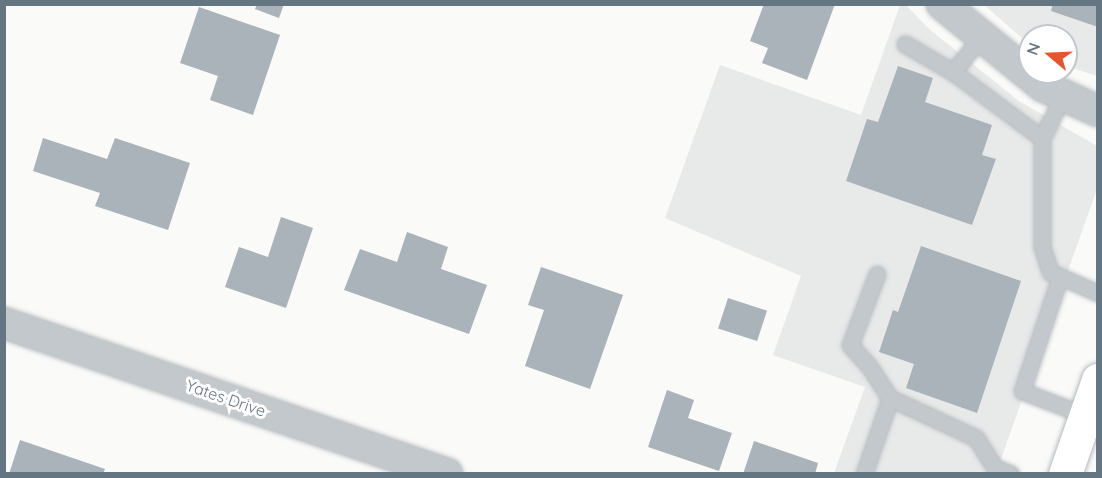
<!DOCTYPE html>
<html>
<head>
<meta charset="utf-8">
<style>
  body { margin:0 }
  #map { position:relative; width:1102px; height:478px; overflow:hidden; background:#fafaf8; font-family:Quicksand,sans-serif }
  div>[style] { position:absolute }
  .built>* { inset:0; background:#e8e9e9 }
  .building>* { inset:0; background:#aab3b9; transform-origin:0 0 }
  .roads { filter:drop-shadow(0 0 2px #b3babf) drop-shadow(0 0 2px #b3babf) }
  .service>* { height:15px; margin:-7.5px; padding:0 7.5px; transform-origin:7.5px; border-radius:7.5px; background:#c3c8cc }
  .minor>* { height:30px; margin:-15px; padding:0 15px; transform-origin:15px; border-radius:15px; background:#c3c8cc }
  .secondary>* { height:33px; margin:-16.5px; padding:0 16.5px; transform-origin:16.5px; border-radius:16.5px; background:#fff }
  span { translate:-50% -50%; white-space:nowrap; text-align:center; line-height:1.15; -webkit-text-stroke:6px #fff; paint-order:stroke }
  .street-label { font-size:16px; color:#657683 }
  .frame { position:absolute; inset:0; border:6px solid #657683; pointer-events:none }
  .north { position:absolute; left:1018px; top:24px; width:60px; height:60px; box-sizing:border-box; background:#fff; border:2px solid #c1c8cd; border-radius:50%; rotate:289deg; font-size:16px; font-weight:700; line-height:24px; text-align:center; color:#657683 }
  .north::after { content:''; display:block; margin:auto; width:21px; height:27px; background:#e4572e; clip-path:polygon(50% 0,100% 100%,50% 72%,0 100%) }
</style>
</head>
<body>
<div id="map">
  <div class="built">
    <i style="clip-path:polygon(900px 5px,906px 5px,929px 29px,1019px 101px,1097px 146px,1097px 189px,996px 473px,834px 473px,865px 387px,773px 355px,801px 276px,665px 218px,720px 65px,861px 115px)"></i>
    <i style="clip-path:polygon(984px 5px,1097px 5px,1097px 76px,1066px 66px,1066px 36px,1030px 36px,1030px 45px)"></i>
  </div>
  <div class="building">
    <i style="clip-path:polygon(257px 4px,284px 4px,279px 18px,255px 9px)"></i>
    <i style="clip-path:polygon(764px 4px,835px 4px,807px 80px,762px 63px,768px 48px,750px 41px)"></i>
    <i style="clip-path:polygon(1053px 4px,1098px 4px,1098px 27px,1051px 11px)"></i>
    <i style="clip-path:polygon(199px 7px,280px 35px,253px 115px,210px 100px,218px 76px,180px 63px)"></i>
    <i style="clip-path:polygon(898px 66px,933px 78px,925px 102px,992px 125px,982px 155px,996px 159px,972px 225px,846px 181px,867px 119px,878px 122px)"></i>
    <i style="clip-path:polygon(43px 138px,107px 159px,115px 138px,190px 163px,168px 230px,95px 206px,100px 193px,33px 171px)"></i>
    <i style="clip-path:polygon(281px 217px,313px 228px,286px 308px,225px 287px,239px 247px,268px 257px)"></i>
    <i style="clip-path:polygon(407px 232px,448px 247px,441px 269px,487px 285px,469px 334px,344px 290px,360px 249px,397px 262px)"></i>
    <i style="clip-path:polygon(921px 246px,1021px 281px,977px 413px,906px 388px,914px 364px,879px 352px,893px 310px,898px 312px)"></i>
    <i style="clip-path:polygon(541px 267px,623px 295px,590px 389px,525px 366px,544px 310px,528px 305px)"></i>
    <i style="left:728px;top:298px;width:41px;height:32px;rotate:18deg"></i>
    <i style="clip-path:polygon(667px 390px,694px 400px,688px 418px,732px 433px,719px 471px,648px 447px)"></i>
    <i style="clip-path:polygon(20px 440px,105px 469px,103px 474px,9px 474px)"></i>
    <i style="clip-path:polygon(754px 441px,818px 463px,815px 474px,743px 474px)"></i>
  </div>
  <div class="roads">
    <div class="service">
      <i style="left:905px;top:44px;width:56px;rotate:30.3deg"></i>
      <i style="left:953px;top:72px;width:45px;rotate:-51.3deg"></i>
      <i style="left:953px;top:72px;width:111px;rotate:36.6deg"></i>
      <i style="left:1063px;top:96px;width:47px;rotate:116.6deg"></i>
      <i style="left:1042px;top:138px;width:109px;rotate:90deg"></i>
      <i style="left:1042px;top:247px;width:26px;rotate:72deg"></i>
      <i style="left:1050px;top:272px;width:52px;rotate:23.6deg"></i>
      <i style="left:877px;top:274px;width:76px;rotate:110.8deg"></i>
      <i style="left:850px;top:345px;width:28px;rotate:48deg"></i>
      <i style="left:869px;top:366px;width:38px;rotate:57deg"></i>
      <i style="left:1060px;top:277px;width:120px;rotate:108.4deg"></i>
      <i style="left:1022px;top:391px;width:67px;rotate:20.9deg"></i>
      <i style="left:864px;top:474px;width:80px;rotate:-71.1deg"></i>
      <i style="left:890px;top:398px;width:95px;rotate:24.9deg"></i>
      <i style="left:976px;top:438px;width:34px;rotate:58deg"></i>
      <i style="left:994px;top:467px;width:18px;rotate:22deg"></i>
    </div>
    <div class="minor">
      <i style="left:942px;top:4px;width:130px;rotate:39.1deg"></i>
      <i style="left:1043px;top:86px;width:60px;rotate:24.4deg"></i>
      <i style="left:4px;top:323px;width:468px;rotate:18.8deg"></i>
    </div>
    <div class="secondary">
      <i style="left:1065px;top:474px;width:100px;rotate:-70.7deg"></i>
    </div>
  </div>
  <div class="street-label">
    <span style="left:226px;top:398px;rotate:19deg">Yates Drive</span>
  </div>
  <div class="frame"></div>
  <div class="north">N</div>
</div>
</body>
</html>
